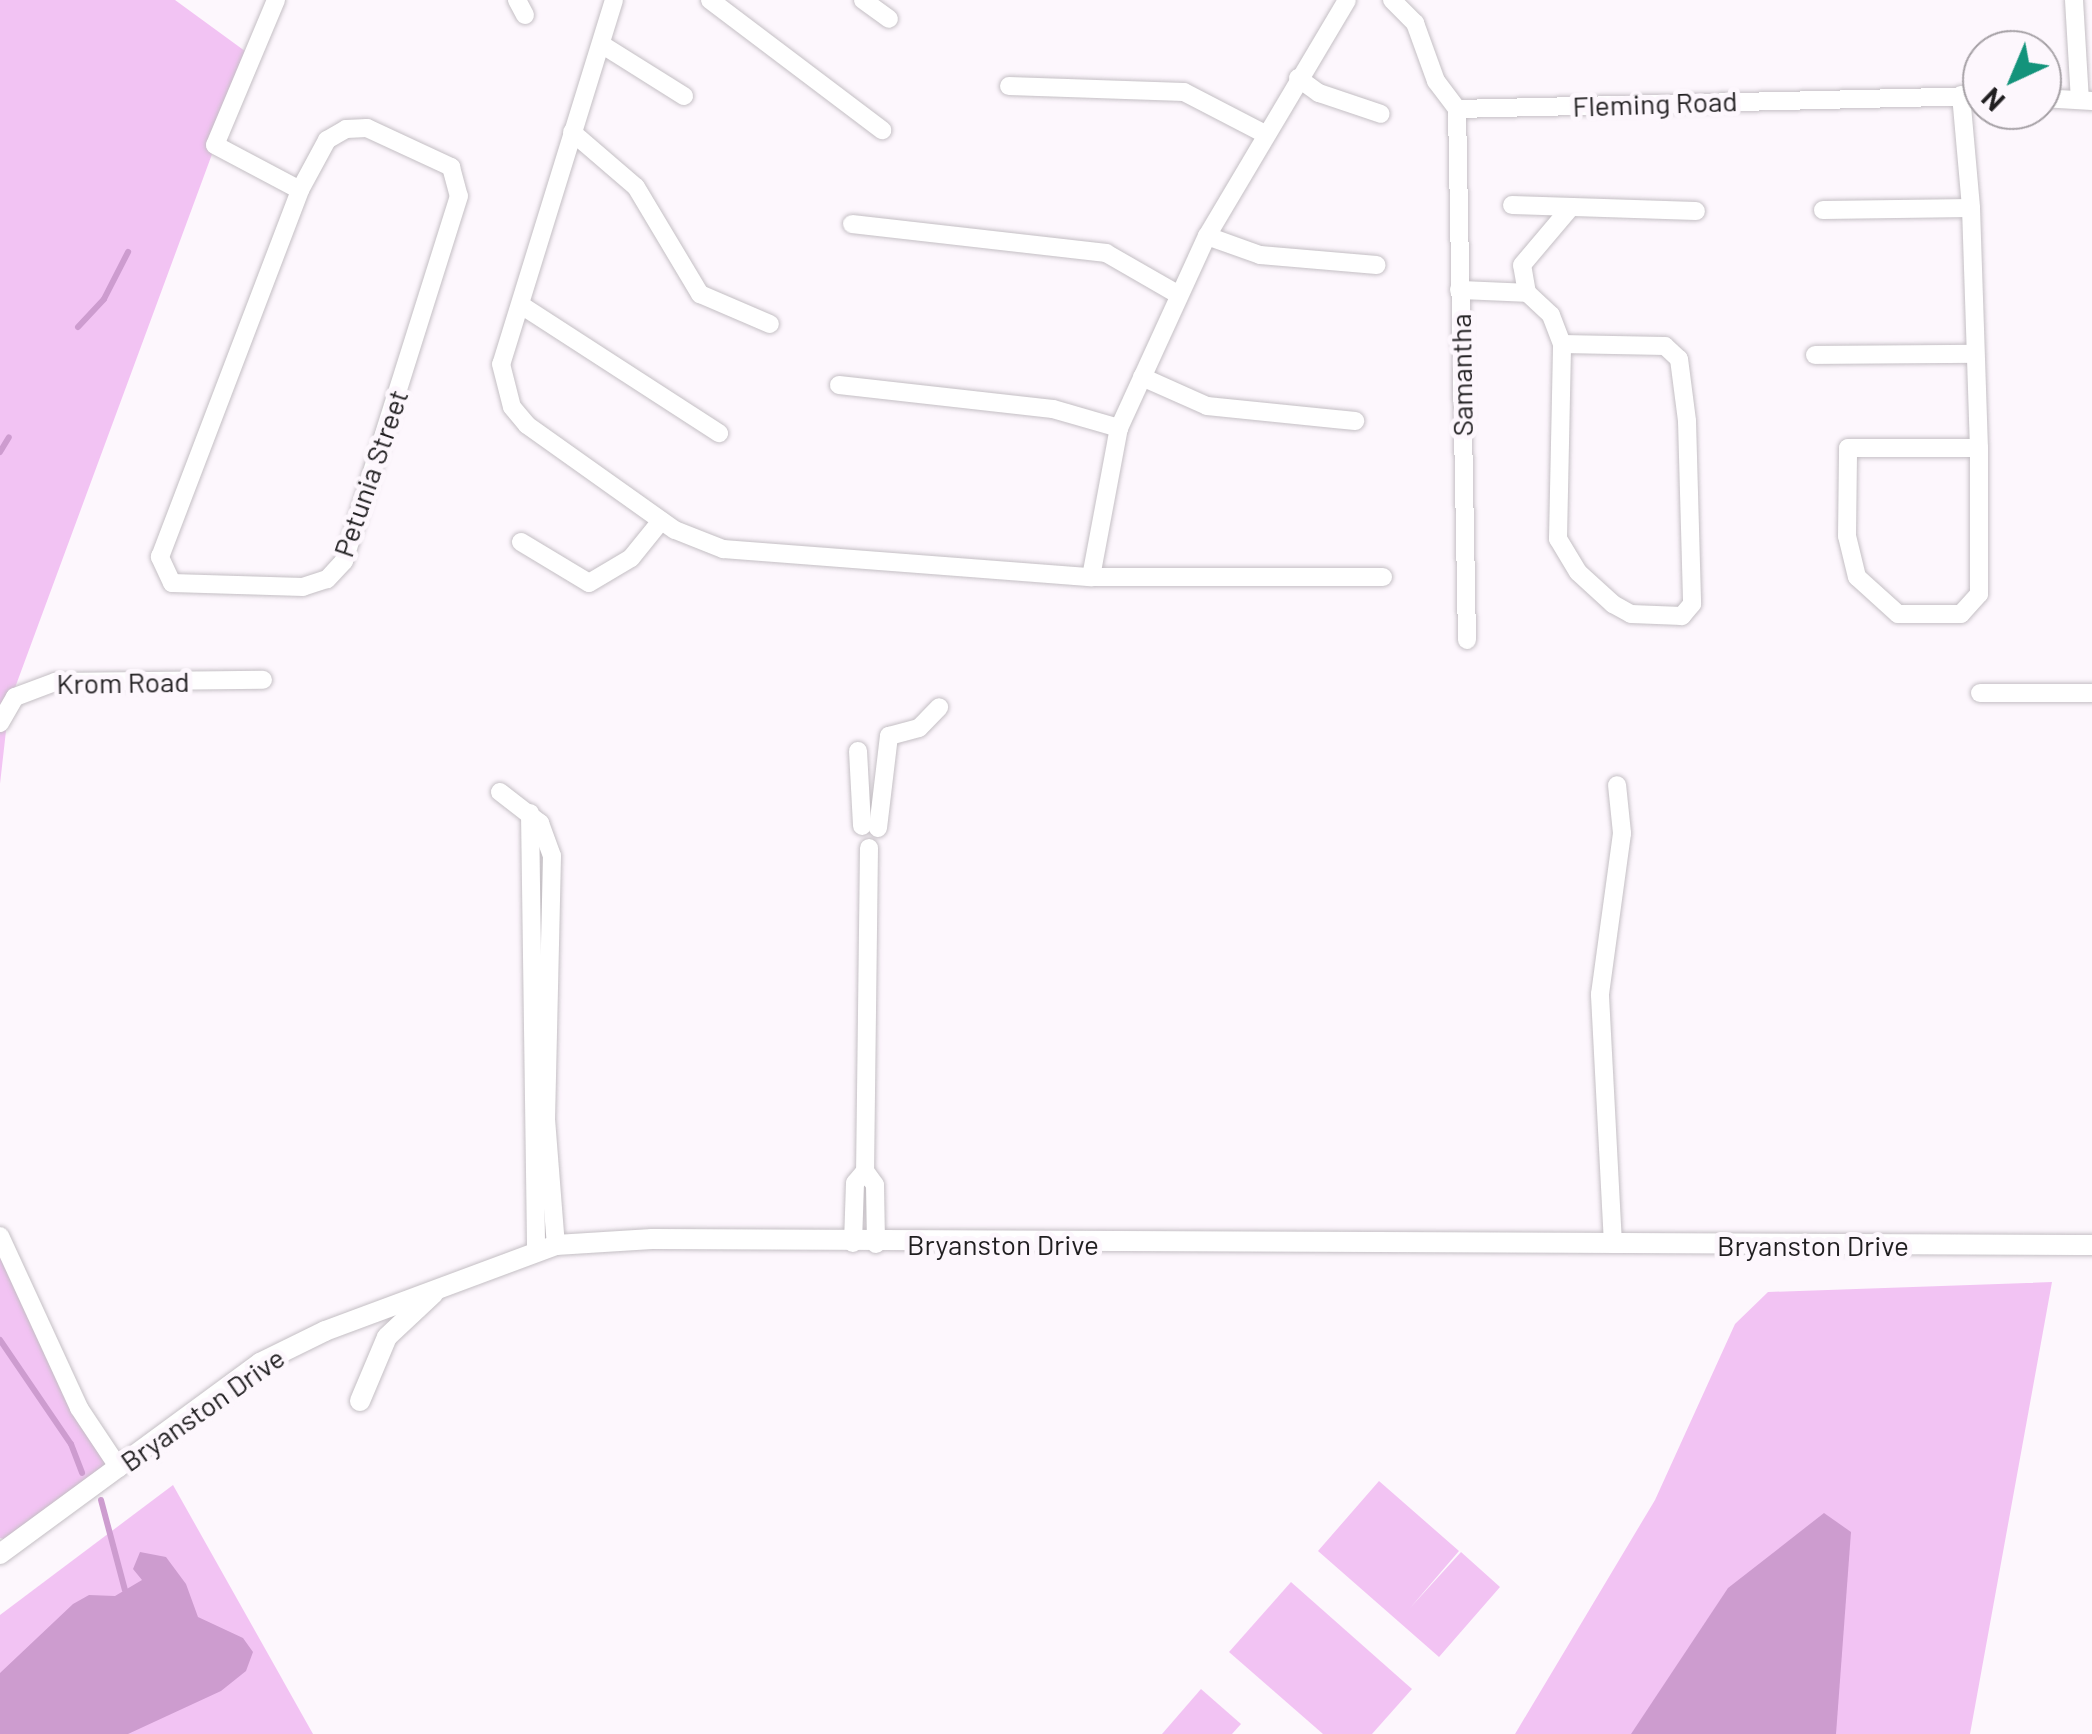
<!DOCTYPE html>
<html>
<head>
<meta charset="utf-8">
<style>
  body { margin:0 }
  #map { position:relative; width:2092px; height:1734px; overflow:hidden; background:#fdf7fd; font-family:Barlow,sans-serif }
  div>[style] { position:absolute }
  .green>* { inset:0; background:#f2c3f3 }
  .water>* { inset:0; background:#cd9ccf }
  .stream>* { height:6px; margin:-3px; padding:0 3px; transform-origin:3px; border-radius:3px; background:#cd9ccf }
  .roads { filter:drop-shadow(0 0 2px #c4bfc4) drop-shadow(0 0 2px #c4bfc4) }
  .minor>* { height:18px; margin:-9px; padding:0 9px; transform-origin:9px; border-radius:9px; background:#fff }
  .tertiary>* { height:20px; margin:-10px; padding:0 10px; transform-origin:10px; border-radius:10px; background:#fff }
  span { translate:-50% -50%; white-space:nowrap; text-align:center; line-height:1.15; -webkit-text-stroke:10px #fdf7fd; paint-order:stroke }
  .street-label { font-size:28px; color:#201e20 }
  .north { position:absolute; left:1962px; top:30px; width:100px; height:100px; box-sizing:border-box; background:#fdf7fd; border:2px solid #a5a0a5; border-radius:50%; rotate:224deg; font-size:28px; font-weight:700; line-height:40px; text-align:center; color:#201e20 }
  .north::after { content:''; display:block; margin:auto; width:35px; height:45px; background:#13937b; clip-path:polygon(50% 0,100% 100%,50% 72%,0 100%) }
</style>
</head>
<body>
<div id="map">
  <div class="green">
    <i style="clip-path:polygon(0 0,175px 0,249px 54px,9px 704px,0 784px)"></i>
    <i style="clip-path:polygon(0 1233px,116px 1463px,11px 1541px,0 1538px)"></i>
    <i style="clip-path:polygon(2052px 1282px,1970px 1734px,1515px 1734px,1655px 1500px,1735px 1324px,1768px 1292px)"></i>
    <i style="clip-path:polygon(1379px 1481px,1459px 1551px,1410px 1608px,1461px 1552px,1500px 1587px,1439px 1657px,1318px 1551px)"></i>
    <i style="clip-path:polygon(173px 1485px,313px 1734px,0 1734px,0 1615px)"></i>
    <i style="clip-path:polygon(1291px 1582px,1412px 1689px,1372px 1734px,1323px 1734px,1229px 1652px)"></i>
    <i style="clip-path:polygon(1201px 1689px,1241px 1724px,1232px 1734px,1162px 1734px)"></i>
  </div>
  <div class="water">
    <i style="clip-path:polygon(1824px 1513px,1851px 1532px,1836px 1734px,1631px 1734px,1728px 1588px)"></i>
    <i style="clip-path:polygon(140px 1552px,166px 1557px,186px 1584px,198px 1617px,243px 1638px,253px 1652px,246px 1671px,221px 1691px,128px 1734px,0 1734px,0 1673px,73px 1604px,89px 1595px,115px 1596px,142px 1580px,133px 1569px)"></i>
  </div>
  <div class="stream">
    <i style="left:78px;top:327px;width:38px;rotate:-47deg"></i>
    <i style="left:104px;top:299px;width:53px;rotate:-62.9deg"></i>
    <i style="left:0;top:452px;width:17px;rotate:-59deg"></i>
    <i style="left:0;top:1340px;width:126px;rotate:55.7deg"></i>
    <i style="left:71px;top:1444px;width:31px;rotate:69deg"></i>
    <i style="left:101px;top:1500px;width:93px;rotate:75.1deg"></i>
  </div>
  <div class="roads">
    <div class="minor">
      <i style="left:276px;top:0;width:157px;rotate:112.8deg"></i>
      <i style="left:215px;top:145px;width:96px;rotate:27.9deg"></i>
      <i style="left:517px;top:0;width:17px;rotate:62deg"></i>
      <i style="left:614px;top:0;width:381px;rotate:107.2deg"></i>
      <i style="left:501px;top:364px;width:44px;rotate:75.7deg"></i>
      <i style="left:512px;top:407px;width:23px;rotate:50deg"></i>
      <i style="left:527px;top:425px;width:181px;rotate:35.4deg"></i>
      <i style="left:675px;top:530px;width:52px;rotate:21.6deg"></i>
      <i style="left:723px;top:549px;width:369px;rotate:4.4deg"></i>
      <i style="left:1091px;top:577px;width:292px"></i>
      <i style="left:710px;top:0;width:216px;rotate:37.1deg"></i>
      <i style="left:863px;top:0;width:32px;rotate:36deg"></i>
      <i style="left:1392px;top:0;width:33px;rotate:45deg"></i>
      <i style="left:1415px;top:23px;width:62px;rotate:70.1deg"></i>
      <i style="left:1436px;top:81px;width:35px;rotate:53deg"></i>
      <i style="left:2074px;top:0;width:100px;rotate:86.6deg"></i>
      <i style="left:601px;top:44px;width:98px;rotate:32.1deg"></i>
      <i style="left:1298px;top:78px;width:26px;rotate:36deg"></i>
      <i style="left:1319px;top:93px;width:65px;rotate:18.7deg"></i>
      <i style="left:1009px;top:86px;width:175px;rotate:2deg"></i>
      <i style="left:1184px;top:92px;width:89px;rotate:27.4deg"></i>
      <i style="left:1961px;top:95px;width:113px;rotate:84.9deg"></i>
      <i style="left:1971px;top:208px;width:240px;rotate:88.1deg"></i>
      <i style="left:1979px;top:448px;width:146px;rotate:90deg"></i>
      <i style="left:1979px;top:594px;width:27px;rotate:132deg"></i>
      <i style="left:1961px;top:614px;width:63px;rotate:180deg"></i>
      <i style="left:1898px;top:614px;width:55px;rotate:-137.9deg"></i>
      <i style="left:1857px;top:577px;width:42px;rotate:-103.7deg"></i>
      <i style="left:1847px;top:536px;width:88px;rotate:-89.3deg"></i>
      <i style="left:1848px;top:448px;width:131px"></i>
      <i style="left:2042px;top:98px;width:50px;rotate:3.4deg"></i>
      <i style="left:1457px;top:109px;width:531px;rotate:88.92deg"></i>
      <i style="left:1457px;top:109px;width:525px;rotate:-1.42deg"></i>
      <i style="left:367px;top:128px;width:93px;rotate:24.9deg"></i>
      <i style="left:451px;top:167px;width:30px;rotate:75deg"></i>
      <i style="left:459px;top:196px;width:383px;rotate:107.5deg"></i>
      <i style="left:344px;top:561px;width:25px;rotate:133deg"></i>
      <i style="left:327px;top:579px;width:25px;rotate:162deg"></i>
      <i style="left:303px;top:587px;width:131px;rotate:-178.3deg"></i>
      <i style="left:172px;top:583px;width:29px;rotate:-115deg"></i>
      <i style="left:160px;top:557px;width:393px;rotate:-69.1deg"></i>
      <i style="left:300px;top:190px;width:57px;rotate:-61.6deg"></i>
      <i style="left:327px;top:140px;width:22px;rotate:-30deg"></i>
      <i style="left:346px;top:129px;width:21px;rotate:-3deg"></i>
      <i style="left:572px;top:132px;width:84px;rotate:40.7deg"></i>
      <i style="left:636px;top:187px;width:125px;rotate:59.1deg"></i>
      <i style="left:700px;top:294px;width:76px;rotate:23.2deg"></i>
      <i style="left:1512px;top:205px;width:184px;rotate:1.9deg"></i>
      <i style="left:1823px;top:210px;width:148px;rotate:-0.8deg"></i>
      <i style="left:852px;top:224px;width:256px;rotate:6.5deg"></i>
      <i style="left:1106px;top:253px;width:84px;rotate:29.9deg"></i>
      <i style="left:1207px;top:236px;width:56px;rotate:19.7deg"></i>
      <i style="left:1260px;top:255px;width:117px;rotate:4.9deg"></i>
      <i style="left:1459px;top:290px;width:68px;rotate:2.5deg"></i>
      <i style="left:521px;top:305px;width:236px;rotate:32.9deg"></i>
      <i style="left:1562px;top:344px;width:103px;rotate:1.1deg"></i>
      <i style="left:1665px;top:346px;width:19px;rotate:43deg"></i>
      <i style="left:1679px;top:359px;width:63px;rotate:82.6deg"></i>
      <i style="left:1687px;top:421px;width:183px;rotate:88.4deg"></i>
      <i style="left:1692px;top:604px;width:16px;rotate:130deg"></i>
      <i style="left:1682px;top:616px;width:51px;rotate:-177.8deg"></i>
      <i style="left:1631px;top:614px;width:21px;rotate:-151deg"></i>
      <i style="left:1613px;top:604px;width:47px;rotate:-137.6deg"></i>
      <i style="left:1578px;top:572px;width:39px;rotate:-121deg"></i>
      <i style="left:1558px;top:539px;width:195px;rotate:-88.8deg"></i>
      <i style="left:1562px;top:344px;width:31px;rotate:-111deg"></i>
      <i style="left:1551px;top:315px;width:33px;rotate:-137deg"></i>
      <i style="left:1527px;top:293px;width:28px;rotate:-100deg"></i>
      <i style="left:1522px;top:265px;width:76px;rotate:-49.8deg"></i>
      <i style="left:1815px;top:355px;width:159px;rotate:-0.4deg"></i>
      <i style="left:1142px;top:377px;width:71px;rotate:24deg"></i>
      <i style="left:1207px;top:406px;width:149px;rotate:5.8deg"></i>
      <i style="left:839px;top:385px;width:215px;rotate:6.4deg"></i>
      <i style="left:1053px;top:409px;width:69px;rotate:16.1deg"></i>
      <i style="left:521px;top:542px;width:79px;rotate:31.1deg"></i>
      <i style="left:589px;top:583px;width:49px;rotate:-30.8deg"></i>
      <i style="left:631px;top:558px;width:48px;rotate:-51deg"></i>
      <i style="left:1091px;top:577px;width:152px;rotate:-79.4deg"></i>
      <i style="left:1119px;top:428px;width:211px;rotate:-65.4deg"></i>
      <i style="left:1207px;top:236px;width:274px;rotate:-59.3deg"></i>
      <i style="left:1980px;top:693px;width:112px"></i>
      <i style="left:0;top:723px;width:30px;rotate:-60deg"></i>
      <i style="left:15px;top:697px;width:43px;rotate:-20.6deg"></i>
      <i style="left:55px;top:682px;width:208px;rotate:-0.6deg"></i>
      <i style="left:858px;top:751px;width:75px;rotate:86.9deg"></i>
      <i style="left:500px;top:792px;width:51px;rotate:37.8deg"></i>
      <i style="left:540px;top:823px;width:35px;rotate:70deg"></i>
      <i style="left:552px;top:856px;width:263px;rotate:91.3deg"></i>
      <i style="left:546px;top:1119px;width:126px;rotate:85.5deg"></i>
      <i style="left:530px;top:813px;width:439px;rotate:89.2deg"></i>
      <i style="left:878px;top:828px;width:93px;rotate:-83.2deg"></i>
      <i style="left:889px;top:736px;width:31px;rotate:-15deg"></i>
      <i style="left:919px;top:728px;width:29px;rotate:-46deg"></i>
      <i style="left:869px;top:848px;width:323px;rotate:90.7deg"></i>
      <i style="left:865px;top:1171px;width:17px;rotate:54deg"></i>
      <i style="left:875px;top:1185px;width:59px;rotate:89deg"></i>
      <i style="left:0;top:1236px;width:189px;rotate:65.3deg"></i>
      <i style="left:79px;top:1408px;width:72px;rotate:56.3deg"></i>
      <i style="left:853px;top:1243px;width:60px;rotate:-88.1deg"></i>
      <i style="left:855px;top:1183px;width:16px;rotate:-50deg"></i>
      <i style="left:1613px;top:1244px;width:250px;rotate:-93deg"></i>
      <i style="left:1600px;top:994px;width:162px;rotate:-82.2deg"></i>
      <i style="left:1622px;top:833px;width:48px;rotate:-95.9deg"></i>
    </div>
    <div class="tertiary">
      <i style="left:360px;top:1401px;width:69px;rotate:-67.1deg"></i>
      <i style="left:387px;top:1337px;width:64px;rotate:-43.1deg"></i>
      <i style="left:0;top:1554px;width:323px;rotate:-36.3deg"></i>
      <i style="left:260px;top:1363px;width:72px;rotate:-26.2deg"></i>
      <i style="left:325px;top:1331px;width:246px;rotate:-20.4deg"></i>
      <i style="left:556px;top:1245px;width:96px;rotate:-3.6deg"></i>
      <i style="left:652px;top:1239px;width:1440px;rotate:0.24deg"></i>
    </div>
  </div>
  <div class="street-label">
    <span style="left:1655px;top:103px;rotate:-2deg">Fleming Road</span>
    <span style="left:1461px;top:375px;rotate:-91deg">Samantha</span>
    <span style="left:370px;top:473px;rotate:-71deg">Petunia Street</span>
    <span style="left:123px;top:682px;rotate:-1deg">Krom Road</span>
    <span style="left:1003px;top:1244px">Bryanston Drive</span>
    <span style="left:1813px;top:1245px">Bryanston Drive</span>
    <span style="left:202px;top:1409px;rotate:-35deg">Bryanston Drive</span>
  </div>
  <div class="north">N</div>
</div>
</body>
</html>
